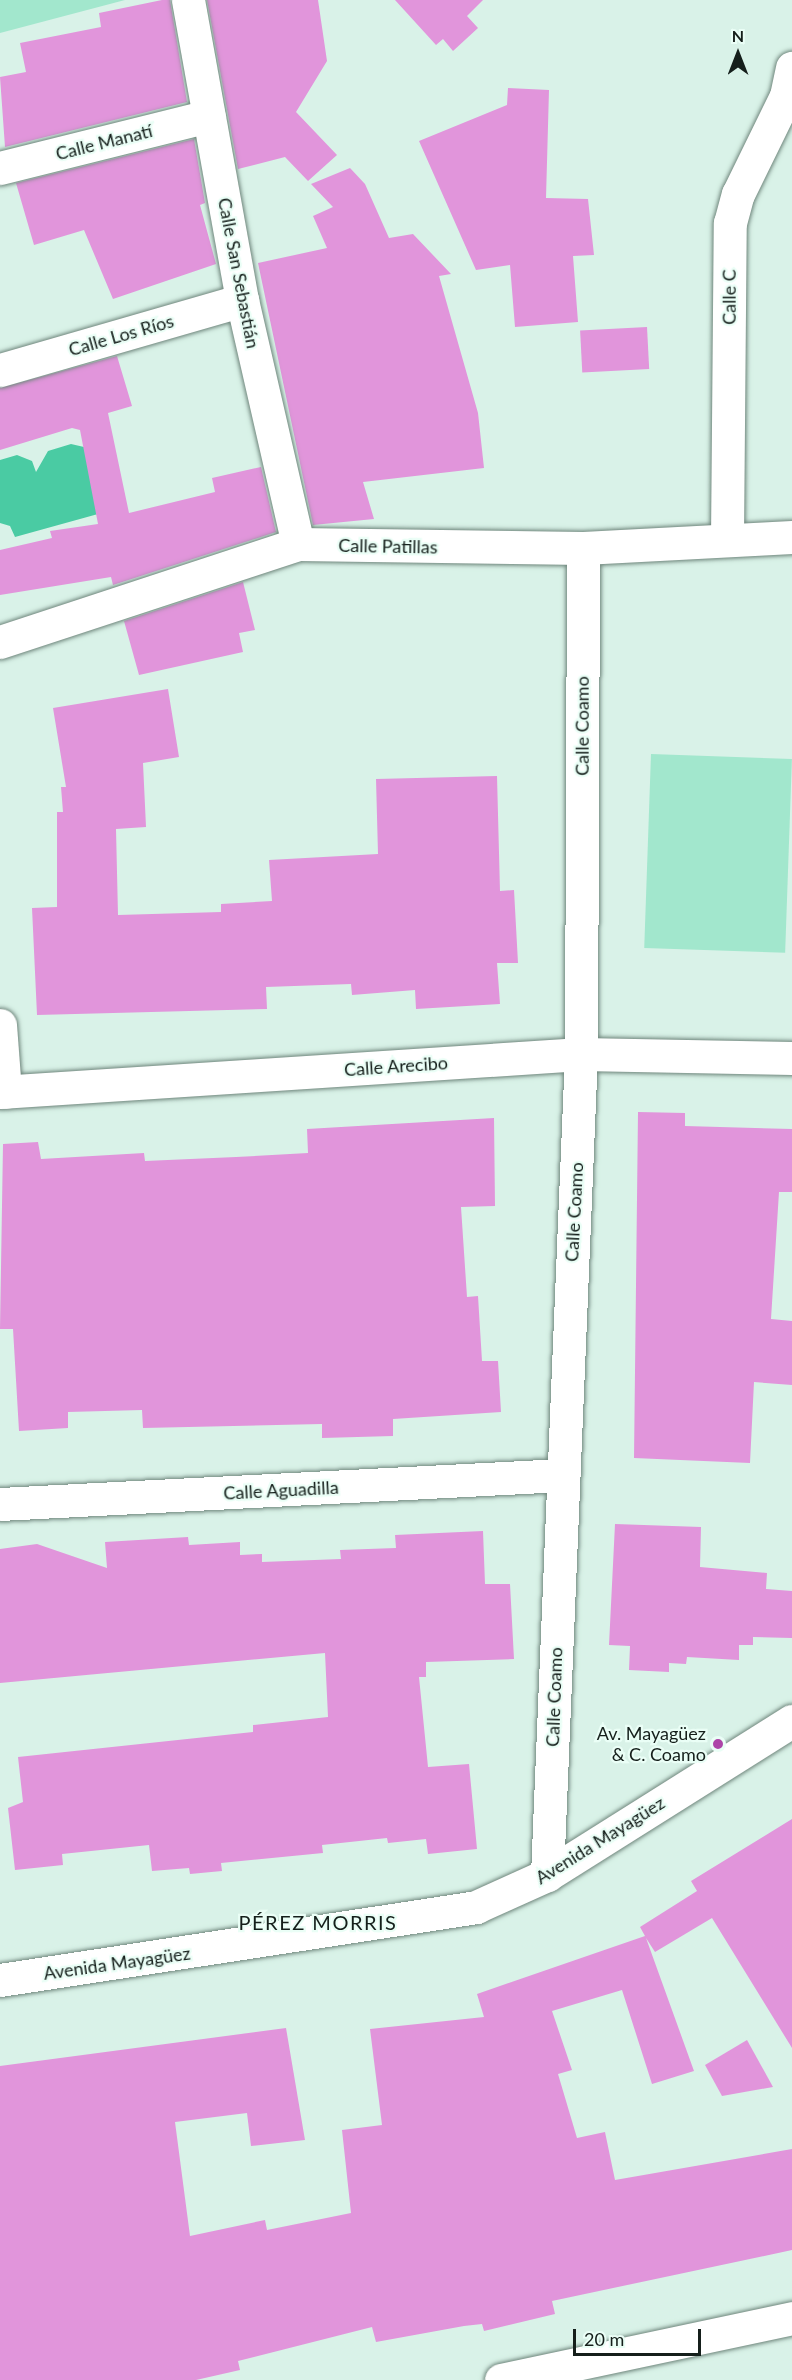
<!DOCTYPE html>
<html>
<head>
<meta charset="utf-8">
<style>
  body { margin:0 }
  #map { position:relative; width:792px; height:2380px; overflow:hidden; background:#d9f2e8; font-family:Lato,sans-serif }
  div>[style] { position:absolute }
  .green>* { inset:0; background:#a2e7cd; transform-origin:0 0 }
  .forest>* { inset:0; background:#4acba3 }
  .building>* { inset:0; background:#e195db; transform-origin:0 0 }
  .roads { filter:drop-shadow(0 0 2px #6f867c) drop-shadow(0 0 2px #6f867c) }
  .minor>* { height:33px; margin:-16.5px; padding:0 16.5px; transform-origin:16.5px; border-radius:16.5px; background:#fff }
  .tertiary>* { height:33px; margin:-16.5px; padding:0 16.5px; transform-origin:16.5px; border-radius:16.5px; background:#fff }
  .dots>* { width:16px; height:16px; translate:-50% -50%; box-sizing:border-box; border:3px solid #eafef6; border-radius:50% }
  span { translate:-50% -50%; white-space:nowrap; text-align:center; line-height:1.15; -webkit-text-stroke:4.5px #eafef6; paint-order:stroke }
  .street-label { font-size:18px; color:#151f1b }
  .poi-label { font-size:18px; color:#151f1b }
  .right { translate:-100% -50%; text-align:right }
  .neighbourhood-label { font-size:20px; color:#151f1b; letter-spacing:1.5px }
  .north { position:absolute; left:708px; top:24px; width:60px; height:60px; -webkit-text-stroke:4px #eafef6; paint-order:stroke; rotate:0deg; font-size:16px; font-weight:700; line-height:24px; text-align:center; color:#151f1b }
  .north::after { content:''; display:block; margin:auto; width:21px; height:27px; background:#151f1b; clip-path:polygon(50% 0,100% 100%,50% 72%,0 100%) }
  .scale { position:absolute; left:573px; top:2329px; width:128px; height:27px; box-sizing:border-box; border:3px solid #151f1b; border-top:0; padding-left:8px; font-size:18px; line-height:21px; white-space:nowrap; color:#151f1b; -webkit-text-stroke:4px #eafef6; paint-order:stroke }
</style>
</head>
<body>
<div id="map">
  <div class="green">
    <i style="clip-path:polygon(0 0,125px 0,0 33px)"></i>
    <i style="left:651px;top:754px;width:141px;height:194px;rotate:2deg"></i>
  </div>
  <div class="forest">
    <i style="clip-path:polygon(71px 444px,84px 447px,98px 514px,15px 537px,10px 526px,0 523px,0 460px,17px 455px,32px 461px,36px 472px,48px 451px)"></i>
  </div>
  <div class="building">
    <i style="clip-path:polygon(162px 0,170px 0,187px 102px,5px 147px,0 77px,26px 72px,20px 43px,101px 27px,99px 13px)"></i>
    <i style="clip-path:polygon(207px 0,318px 0,327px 61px,296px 112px,337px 155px,308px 181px,285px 157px,238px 169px)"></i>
    <i style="clip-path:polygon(395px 0,483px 0,467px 16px,478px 28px,453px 51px,443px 39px,436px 45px)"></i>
    <i style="clip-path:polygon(508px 88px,549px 90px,546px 198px,588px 199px,594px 255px,573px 256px,578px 322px,515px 327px,510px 265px,476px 270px,419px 141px,507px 105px)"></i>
    <i style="clip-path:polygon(194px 139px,205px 203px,200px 205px,216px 264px,113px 299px,84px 230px,34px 245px,16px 183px)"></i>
    <i style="clip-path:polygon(350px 168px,365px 184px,389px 238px,413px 234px,451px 274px,439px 276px,478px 413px,484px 468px,363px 482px,374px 519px,313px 525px,258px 263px,327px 248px,313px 216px,333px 207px,311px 184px)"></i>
    <i style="left:647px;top:327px;width:42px;height:67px;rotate:87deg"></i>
    <i style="clip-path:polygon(117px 356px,132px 406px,108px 413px,129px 513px,215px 492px,212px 478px,261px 467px,276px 532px,113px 585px,111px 577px,0 595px,0 550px,52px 538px,50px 531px,98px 524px,80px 430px,72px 428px,0 450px,0 388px)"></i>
    <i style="clip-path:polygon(243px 582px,255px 630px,239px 633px,243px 652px,139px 675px,124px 621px)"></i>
    <i style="clip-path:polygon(168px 689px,179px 757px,143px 763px,146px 827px,116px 829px,118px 915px,221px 912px,221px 904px,272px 901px,269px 860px,378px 854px,376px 779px,497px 776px,500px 891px,514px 890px,518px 963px,497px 963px,500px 1004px,416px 1009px,415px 990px,352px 995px,351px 984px,266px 987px,267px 1009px,37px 1015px,32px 908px,57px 907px,57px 812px,63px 812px,61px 787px,66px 787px,53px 708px)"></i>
    <i style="clip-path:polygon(638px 1112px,685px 1113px,685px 1126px,792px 1129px,792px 1192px,779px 1192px,771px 1319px,792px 1321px,792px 1385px,754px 1382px,750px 1463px,634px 1458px)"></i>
    <i style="clip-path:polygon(494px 1118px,495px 1206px,461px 1207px,467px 1297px,478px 1296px,482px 1361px,498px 1361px,501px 1412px,393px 1419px,393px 1436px,322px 1438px,322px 1424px,143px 1428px,142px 1410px,68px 1412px,68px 1428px,19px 1431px,13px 1329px,0 1329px,3px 1144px,38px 1142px,41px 1159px,144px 1153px,145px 1161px,236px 1157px,308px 1153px,307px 1129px)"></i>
    <i style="clip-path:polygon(615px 1524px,701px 1527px,700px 1567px,767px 1573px,766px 1589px,792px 1591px,792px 1638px,753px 1637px,753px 1645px,739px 1645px,739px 1660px,687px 1657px,686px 1664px,669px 1663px,669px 1672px,629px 1670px,630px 1646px,609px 1645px)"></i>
    <i style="clip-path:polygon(483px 1531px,485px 1584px,510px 1584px,514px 1659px,426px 1662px,426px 1677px,419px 1677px,428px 1767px,469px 1764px,477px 1849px,428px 1854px,426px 1839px,388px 1843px,387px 1838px,322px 1845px,323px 1853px,221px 1863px,222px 1871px,190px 1874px,189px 1868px,152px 1871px,149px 1845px,62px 1854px,63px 1865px,15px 1870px,8px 1808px,23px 1802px,18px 1757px,253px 1732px,253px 1725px,328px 1717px,325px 1653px,0 1683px,0 1549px,37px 1544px,107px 1568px,105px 1542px,188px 1537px,189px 1545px,240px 1542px,240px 1555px,262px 1554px,262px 1562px,341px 1559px,340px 1550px,396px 1548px,395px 1535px)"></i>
    <i style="clip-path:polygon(792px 1819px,792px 2048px,712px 1918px,655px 1952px,646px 1938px,694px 2071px,652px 2084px,622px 1990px,552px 2011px,572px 2070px,558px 2074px,577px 2138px,605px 2132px,615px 2180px,792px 2149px,792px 2250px,552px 2301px,555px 2314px,484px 2331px,482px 2324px,464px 2326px,376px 2342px,372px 2327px,238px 2361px,240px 2370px,196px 2380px,0 2380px,0 2066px,286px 2028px,305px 2140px,251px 2146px,247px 2113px,175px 2122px,190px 2236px,265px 2220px,267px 2230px,351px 2213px,342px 2130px,382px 2125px,370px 2029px,484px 2017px,477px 1994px,645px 1936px,640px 1927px,697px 1891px,691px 1881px)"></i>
    <i style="clip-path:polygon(747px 2040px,773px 2087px,722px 2096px,705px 2065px)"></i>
  </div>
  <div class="roads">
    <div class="minor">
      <i style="left:188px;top:0;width:305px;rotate:79.8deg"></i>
      <i style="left:242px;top:300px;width:250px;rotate:77.1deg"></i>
      <i style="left:0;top:168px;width:215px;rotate:-14deg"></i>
      <i style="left:0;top:370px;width:252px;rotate:-16.1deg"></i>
      <i style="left:727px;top:539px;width:316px;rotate:-89.5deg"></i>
      <i style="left:730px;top:223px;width:30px;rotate:-75deg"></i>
      <i style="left:738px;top:194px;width:109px;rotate:-63.9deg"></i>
      <i style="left:786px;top:96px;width:29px;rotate:-78deg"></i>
      <i style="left:0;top:642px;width:314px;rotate:-18.2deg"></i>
      <i style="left:298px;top:544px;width:285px;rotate:0.8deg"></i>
      <i style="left:583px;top:548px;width:209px;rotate:-3deg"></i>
      <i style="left:0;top:1025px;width:67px;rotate:85.7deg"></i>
      <i style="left:0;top:1092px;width:582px;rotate:-3.74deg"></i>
      <i style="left:581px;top:1054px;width:211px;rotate:1.1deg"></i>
      <i style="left:0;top:1504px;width:563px;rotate:-2.95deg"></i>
      <i style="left:547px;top:1875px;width:822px;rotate:-87.63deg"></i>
      <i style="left:581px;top:1054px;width:506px;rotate:-89.77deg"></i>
      <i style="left:501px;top:2380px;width:298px;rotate:-12deg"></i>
    </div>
    <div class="tertiary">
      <i style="left:0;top:1980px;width:482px;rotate:-8.7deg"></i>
      <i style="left:476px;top:1907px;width:78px;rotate:-24.3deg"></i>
      <i style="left:547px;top:1875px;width:289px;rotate:-32.2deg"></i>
    </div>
  </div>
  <div class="dots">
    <i style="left:718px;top:1744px;background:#ad45a8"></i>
  </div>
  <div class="street-label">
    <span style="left:104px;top:142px;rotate:-14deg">Calle Manatí</span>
    <span style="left:239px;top:273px;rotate:79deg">Calle San Sebastián</span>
    <span style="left:729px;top:297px;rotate:-90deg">Calle C</span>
    <span style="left:121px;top:335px;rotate:-16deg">Calle Los Ríos</span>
    <span style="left:388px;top:546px;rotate:1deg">Calle Patillas</span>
    <span style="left:582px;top:726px;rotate:-90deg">Calle Coamo</span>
    <span style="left:396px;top:1066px;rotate:-4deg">Calle Arecibo</span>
    <span style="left:574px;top:1212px;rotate:-87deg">Calle Coamo</span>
    <span style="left:281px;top:1490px;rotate:-3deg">Calle Aguadilla</span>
    <span style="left:554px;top:1697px;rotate:-88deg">Calle Coamo</span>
    <span style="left:600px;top:1840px;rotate:-32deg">Avenida Mayagüez</span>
    <span style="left:117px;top:1963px;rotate:-8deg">Avenida Mayagüez</span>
  </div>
  <div class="poi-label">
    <span class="right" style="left:706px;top:1744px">Av. Mayagüez<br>&amp; C. Coamo</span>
  </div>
  <div class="neighbourhood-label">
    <span style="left:318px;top:1922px">PÉREZ MORRIS</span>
  </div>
  <div class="north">N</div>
  <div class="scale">20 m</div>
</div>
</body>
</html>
